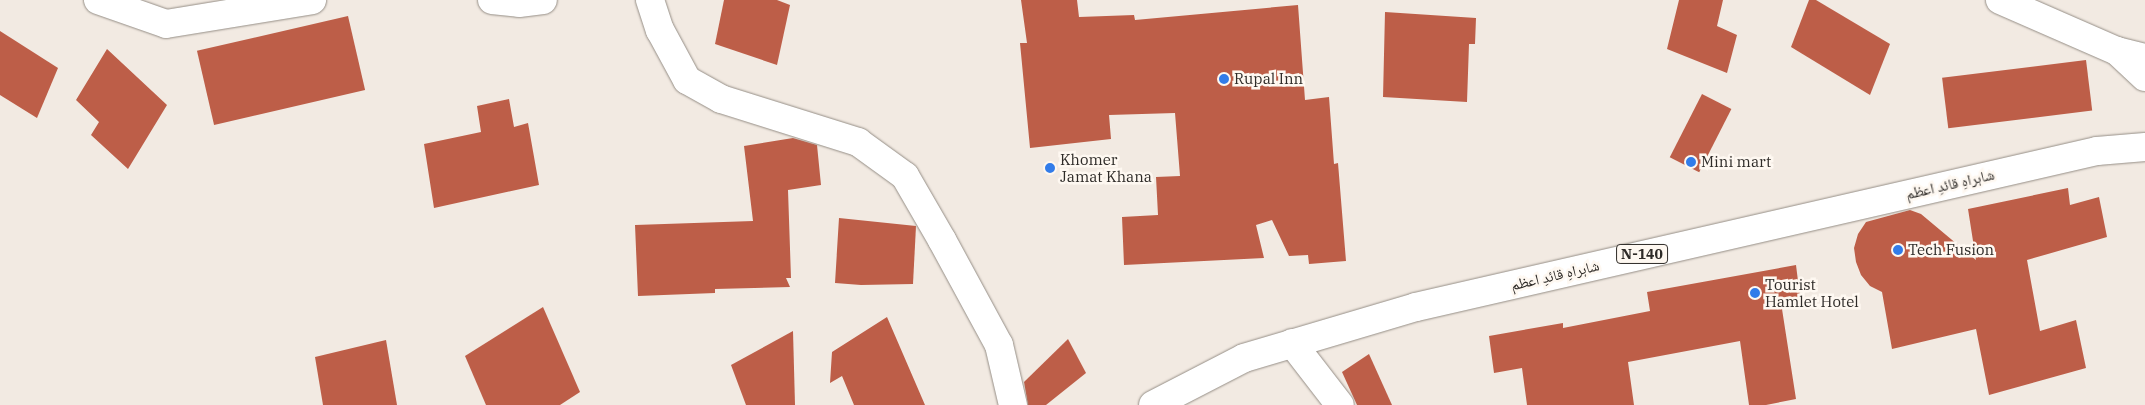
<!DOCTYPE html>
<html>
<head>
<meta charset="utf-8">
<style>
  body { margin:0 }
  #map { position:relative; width:2145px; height:405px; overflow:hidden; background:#f2eae2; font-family:"IBM Plex Serif","Noto Naskh Arabic",serif }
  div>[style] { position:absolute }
  .building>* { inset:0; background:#bd5e48; transform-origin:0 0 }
  .roads { filter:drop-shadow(0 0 1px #958e86) drop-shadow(0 0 1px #958e86) }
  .minor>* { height:28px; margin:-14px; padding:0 14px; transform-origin:14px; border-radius:14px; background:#fff }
  .major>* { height:28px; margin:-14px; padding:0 14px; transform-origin:14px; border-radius:14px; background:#fff }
  .highway>* { height:28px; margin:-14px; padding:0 14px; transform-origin:14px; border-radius:14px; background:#fff }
  .dots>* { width:14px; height:14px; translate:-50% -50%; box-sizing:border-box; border:2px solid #fef8f1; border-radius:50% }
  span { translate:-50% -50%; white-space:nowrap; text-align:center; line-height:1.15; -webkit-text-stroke:5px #fef8f1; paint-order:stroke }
  .shield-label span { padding:1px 4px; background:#fef8f1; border:1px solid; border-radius:4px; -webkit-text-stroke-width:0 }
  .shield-label { font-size:14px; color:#2e2b28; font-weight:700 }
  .poi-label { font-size:15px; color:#2e2b28 }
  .left { translate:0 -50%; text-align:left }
  .street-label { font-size:15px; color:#2e2b28 }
</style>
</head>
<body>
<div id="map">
  <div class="building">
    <i style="clip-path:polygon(724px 0,777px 0,790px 5px,777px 65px,715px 44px)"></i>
    <i style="clip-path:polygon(1021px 0,1077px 0,1079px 17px,1134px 15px,1135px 20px,1298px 5px,1305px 100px,1329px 97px,1334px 164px,1338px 163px,1346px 261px,1309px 264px,1308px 255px,1289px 256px,1272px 220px,1256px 225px,1264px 258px,1124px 265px,1122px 217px,1158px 215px,1156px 177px,1180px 176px,1175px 113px,1109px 115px,1111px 139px,1030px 148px,1020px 43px,1027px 43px)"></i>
    <i style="clip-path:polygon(1679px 0,1723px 0,1717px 26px,1737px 35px,1727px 73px,1667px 49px)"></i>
    <i style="clip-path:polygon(1809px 0,1816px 0,1890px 44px,1870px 95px,1791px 47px)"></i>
    <i style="clip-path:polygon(1385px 12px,1476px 18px,1475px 44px,1469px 44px,1467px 102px,1383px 97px)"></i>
    <i style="left:348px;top:16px;width:76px;height:155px;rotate:77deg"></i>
    <i style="clip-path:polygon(0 31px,58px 68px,37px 118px,0 95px)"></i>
    <i style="clip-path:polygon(107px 49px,167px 105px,128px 169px,91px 135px,99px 122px,76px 100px)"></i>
    <i style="left:2086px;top:60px;width:51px;height:145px;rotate:83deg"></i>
    <i style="left:1702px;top:94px;width:33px;height:71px;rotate:27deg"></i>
    <i style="clip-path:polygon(509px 99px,514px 127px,528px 123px,539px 185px,434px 208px,424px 144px,481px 132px,477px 106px)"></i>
    <i style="clip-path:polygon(793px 138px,817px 145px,821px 185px,788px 190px,791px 278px,786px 278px,790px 287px,715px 289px,715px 293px,638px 296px,635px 225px,753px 221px,744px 146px)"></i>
    <i style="clip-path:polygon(2068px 188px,2070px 205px,2099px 197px,2107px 237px,2027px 260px,2040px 331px,2076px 320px,2086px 368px,1989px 395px,1976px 329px,1892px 349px,1882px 292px,1870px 286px,1861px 275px,1856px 262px,1854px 248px,1858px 234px,1866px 222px,1910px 210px,1921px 214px,1976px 260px,1968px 209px)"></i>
    <i style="clip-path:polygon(839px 218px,916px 226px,913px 284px,861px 285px,835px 283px)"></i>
    <i style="clip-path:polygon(1796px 265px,1801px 305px,1782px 309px,1796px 399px,1766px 405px,1749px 405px,1740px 341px,1628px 362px,1634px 405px,1527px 405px,1522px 368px,1494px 373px,1489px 336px,1563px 323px,1563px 328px,1650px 311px,1647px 292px)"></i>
    <i style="clip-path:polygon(543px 307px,580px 392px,560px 405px,486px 405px,465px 356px)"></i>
    <i style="clip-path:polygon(887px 317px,925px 405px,854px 405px,842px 376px,830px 383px,832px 352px)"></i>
    <i style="clip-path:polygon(793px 331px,795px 405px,746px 405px,731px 365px)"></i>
    <i style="clip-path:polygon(1068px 339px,1086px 373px,1046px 405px,1028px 405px,1024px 382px)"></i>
    <i style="clip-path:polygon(386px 340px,397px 405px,323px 405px,315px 357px)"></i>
    <i style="clip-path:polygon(1369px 354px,1392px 405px,1357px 405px,1342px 372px)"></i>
  </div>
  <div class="roads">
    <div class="minor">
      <i style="left:98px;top:0;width:72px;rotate:19.4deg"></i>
      <i style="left:166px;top:24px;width:148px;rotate:-9.3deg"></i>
      <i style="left:492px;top:0;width:27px;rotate:6deg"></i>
      <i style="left:519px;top:3px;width:24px;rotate:-7deg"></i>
      <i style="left:650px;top:0;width:32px;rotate:72deg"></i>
      <i style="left:660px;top:30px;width:57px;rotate:61.6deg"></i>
      <i style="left:687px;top:80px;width:39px;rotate:29deg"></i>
      <i style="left:721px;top:99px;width:144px;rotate:17.4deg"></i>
      <i style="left:858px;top:142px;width:58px;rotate:35.9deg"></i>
      <i style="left:905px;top:176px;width:74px;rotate:60deg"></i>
      <i style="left:942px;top:240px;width:119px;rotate:61.5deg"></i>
      <i style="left:999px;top:345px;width:62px;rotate:76.9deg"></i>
      <i style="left:2117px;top:51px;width:38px;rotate:43deg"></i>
      <i style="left:1292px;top:343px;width:78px;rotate:52.3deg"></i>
    </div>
    <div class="major">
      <i style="left:2000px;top:0;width:128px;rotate:23.6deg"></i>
      <i style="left:2117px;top:51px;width:29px;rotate:14deg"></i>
    </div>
    <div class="highway">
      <i style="left:1153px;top:405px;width:102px;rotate:-27.3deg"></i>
      <i style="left:1244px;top:358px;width:179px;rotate:-16.5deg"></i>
      <i style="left:1416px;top:307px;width:699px;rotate:-12.9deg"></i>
      <i style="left:2097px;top:151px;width:48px;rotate:-4.8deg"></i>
    </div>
  </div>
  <div class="dots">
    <i style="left:1224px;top:79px;background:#327ce9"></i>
    <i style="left:1691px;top:162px;background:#327ce9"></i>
    <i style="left:1050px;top:168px;background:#327ce9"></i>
    <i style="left:1898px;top:250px;background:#327ce9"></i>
    <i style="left:1755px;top:293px;background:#327ce9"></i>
  </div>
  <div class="shield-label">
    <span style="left:1642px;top:254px">N-140</span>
  </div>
  <div class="poi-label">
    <span class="left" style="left:1234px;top:79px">Rupal Inn</span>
    <span class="left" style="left:1060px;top:168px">Khomer<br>Jamat Khana</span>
    <span class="left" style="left:1701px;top:162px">Mini mart</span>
    <span class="left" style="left:1908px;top:250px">Tech Fusion</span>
    <span class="left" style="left:1765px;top:293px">Tourist<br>Hamlet Hotel</span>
  </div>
  <div class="street-label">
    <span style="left:1950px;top:184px;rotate:-13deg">شاہراہِ قائدِ اعظم</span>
    <span style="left:1555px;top:275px;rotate:-13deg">شاہراہِ قائدِ اعظم</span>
  </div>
</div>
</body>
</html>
